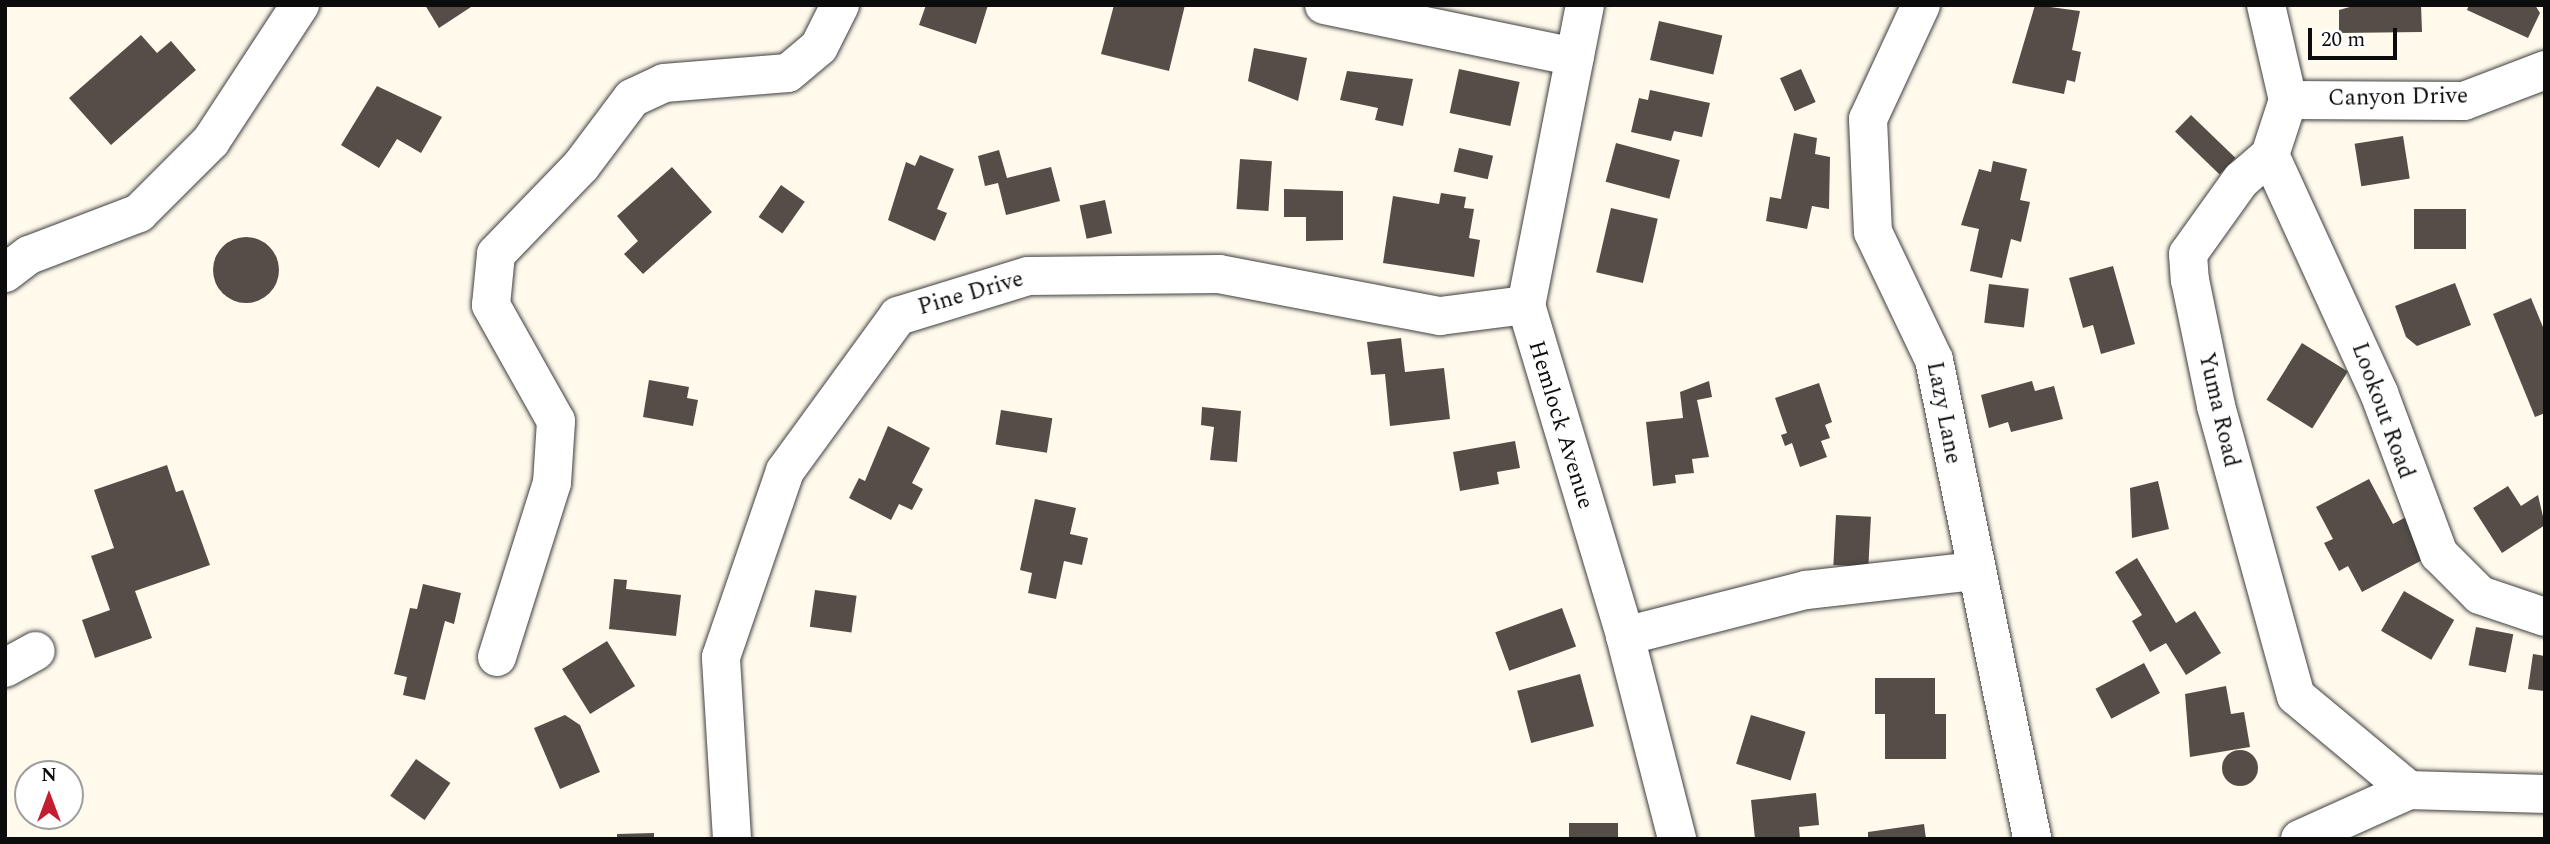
<!DOCTYPE html>
<html>
<head>
<meta charset="utf-8">
<style>
  body { margin:0 }
  #map { position:relative; width:2550px; height:844px; overflow:hidden; background:#fffaec; font-family:Spectral,serif }
  div>[style] { position:absolute }
  .building>* { inset:0; background:#554d48; transform-origin:0 0 }
  .round { border-radius:50% }
  .roads { filter:drop-shadow(0 0 2px #3f3f3f) drop-shadow(0 0 2px #3f3f3f) }
  .minor>* { height:38px; margin:-19px; padding:0 19px; transform-origin:19px; border-radius:19px; background:#fff }
  span { translate:-50% -50%; white-space:nowrap; text-align:center; line-height:1.15; -webkit-text-stroke:7px #fff; paint-order:stroke }
  .street-label { font-size:23px; color:#0c0c0c }
  .frame { position:absolute; inset:0; border:7px solid #0c0c0c; pointer-events:none }
  .north { position:absolute; left:14px; top:760px; width:70px; height:70px; box-sizing:border-box; background:#fff; border:2px solid #9e9e9e; border-radius:50%; rotate:0deg; font-size:19px; font-weight:700; line-height:28px; text-align:center; color:#0c0c0c }
  .north::after { content:''; display:block; margin:auto; width:24px; height:32px; background:#c11f30; clip-path:polygon(50% 0,100% 100%,50% 72%,0 100%) }
  .scale { position:absolute; left:2308px; top:28px; width:89px; height:32px; box-sizing:border-box; border:4px solid #0c0c0c; border-top:0; padding-left:9px; font-size:21px; line-height:24px; white-space:nowrap; color:#0c0c0c; -webkit-text-stroke:5px #fff; paint-order:stroke }
</style>
</head>
<body>
<div id="map">
  <div class="building">
    <i style="clip-path:polygon(425px 5px,474px 5px,439px 28px)"></i>
    <i style="clip-path:polygon(926px 5px,988px 5px,976px 44px,919px 25px)"></i>
    <i style="clip-path:polygon(1114px 5px,1185px 5px,1169px 71px,1101px 54px)"></i>
    <i style="clip-path:polygon(2035px 5px,2080px 11px,2072px 50px,2081px 52px,2075px 82px,2067px 80px,2064px 94px,2012px 83px)"></i>
    <i style="clip-path:polygon(2357px 5px,2421px 5px,2422px 32px,2339px 33px,2339px 10px)"></i>
    <i style="clip-path:polygon(2469px 5px,2535px 5px,2540px 13px,2528px 38px,2467px 10px)"></i>
    <i style="left:1659px;top:21px;width:65px;height:40px;rotate:13deg"></i>
    <i style="clip-path:polygon(141px 35px,157px 53px,171px 41px,196px 70px,111px 145px,69px 98px)"></i>
    <i style="clip-path:polygon(1254px 48px,1307px 58px,1298px 101px,1248px 81px)"></i>
    <i style="left:1459px;top:69px;width:62px;height:45px;rotate:12deg"></i>
    <i style="left:1801px;top:69px;width:36px;height:23px;rotate:66deg"></i>
    <i style="clip-path:polygon(1347px 71px,1413px 79px,1403px 126px,1375px 120px,1378px 108px,1340px 100px)"></i>
    <i style="clip-path:polygon(377px 86px,442px 117px,421px 153px,397px 139px,379px 168px,341px 145px)"></i>
    <i style="clip-path:polygon(1650px 90px,1710px 103px,1702px 137px,1674px 131px,1671px 141px,1631px 132px,1639px 98px,1648px 100px)"></i>
    <i style="left:2191px;top:115px;width:62px;height:23px;rotate:44deg"></i>
    <i style="clip-path:polygon(1794px 133px,1817px 138px,1815px 154px,1830px 157px,1829px 209px,1812px 206px,1807px 229px,1766px 221px,1770px 197px,1781px 199px)"></i>
    <i style="left:2403px;top:136px;width:43px;height:49px;rotate:81deg"></i>
    <i style="left:1616px;top:143px;width:66px;height:40px;rotate:15deg"></i>
    <i style="left:1459px;top:148px;width:35px;height:24px;rotate:13deg"></i>
    <i style="clip-path:polygon(999px 150px,1007px 178px,1051px 167px,1060px 201px,1006px 215px,998px 183px,985px 186px,978px 156px)"></i>
    <i style="clip-path:polygon(920px 155px,954px 169px,937px 209px,947px 213px,935px 241px,888px 220px,906px 162px,915px 166px)"></i>
    <i style="left:1240px;top:159px;width:32px;height:50px;rotate:4deg"></i>
    <i style="clip-path:polygon(1993px 161px,2027px 169px,2020px 200px,2030px 202px,2021px 242px,2011px 239px,2002px 278px,1970px 271px,1979px 229px,1961px 225px,1979px 169px,1991px 172px)"></i>
    <i style="clip-path:polygon(672px 167px,712px 212px,643px 274px,624px 254px,638px 241px,617px 216px)"></i>
    <i style="left:781px;top:185px;width:29px;height:39px;rotate:35deg"></i>
    <i style="clip-path:polygon(1284px 189px,1343px 191px,1343px 240px,1306px 241px,1306px 217px,1284px 217px)"></i>
    <i style="clip-path:polygon(1441px 193px,1466px 197px,1464px 208px,1474px 209px,1469px 238px,1480px 240px,1474px 277px,1383px 263px,1393px 196px,1439px 204px)"></i>
    <i style="left:1105px;top:200px;width:34px;height:26px;rotate:78deg"></i>
    <i style="left:1611px;top:208px;width:48px;height:66px;rotate:13deg"></i>
    <i style="left:2414px;top:209px;width:52px;height:40px"></i>
    <i class="round" style="left:213px;top:237px;width:66px;height:66px"></i>
    <i style="clip-path:polygon(2113px 266px,2135px 344px,2101px 354px,2093px 325px,2083px 328px,2069px 278px)"></i>
    <i style="clip-path:polygon(2455px 283px,2471px 325px,2417px 346px,2406px 337px,2395px 306px)"></i>
    <i style="left:1989px;top:284px;width:40px;height:39px;rotate:7deg"></i>
    <i style="clip-path:polygon(2531px 298px,2545px 332px,2545px 413px,2535px 417px,2493px 314px)"></i>
    <i style="clip-path:polygon(1401px 338px,1405px 372px,1444px 368px,1450px 419px,1390px 426px,1385px 374px,1371px 375px,1367px 342px)"></i>
    <i style="left:2302px;top:343px;width:54px;height:67px;rotate:32deg"></i>
    <i style="clip-path:polygon(649px 380px,689px 387px,687px 398px,698px 400px,693px 426px,643px 417px)"></i>
    <i style="clip-path:polygon(1709px 381px,1712px 397px,1697px 400px,1709px 457px,1692px 459px,1694px 473px,1675px 475px,1676px 483px,1653px 486px,1646px 422px,1683px 418px,1680px 392px)"></i>
    <i style="clip-path:polygon(2032px 381px,2035px 391px,2054px 386px,2063px 419px,2011px 432px,2008px 422px,1989px 428px,1981px 395px)"></i>
    <i style="clip-path:polygon(1819px 383px,1832px 422px,1825px 425px,1830px 438px,1821px 441px,1827px 457px,1800px 467px,1792px 443px,1785px 446px,1781px 435px,1787px 433px,1775px 398px)"></i>
    <i style="clip-path:polygon(1202px 407px,1241px 411px,1237px 462px,1210px 460px,1214px 427px,1201px 425px)"></i>
    <i style="left:1001px;top:410px;width:52px;height:35px;rotate:9deg"></i>
    <i style="clip-path:polygon(888px 426px,930px 448px,912px 483px,923px 489px,912px 510px,899px 504px,891px 520px,849px 498px,859px 478px,865px 481px)"></i>
    <i style="clip-path:polygon(1515px 441px,1520px 468px,1497px 472px,1499px 484px,1460px 491px,1453px 452px)"></i>
    <i style="clip-path:polygon(167px 465px,176px 492px,183px 490px,210px 565px,135px 591px,152px 638px,95px 658px,82px 620px,110px 610px,91px 556px,114px 548px,94px 490px)"></i>
    <i style="clip-path:polygon(2369px 479px,2393px 524px,2406px 517px,2428px 557px,2362px 592px,2348px 566px,2339px 571px,2324px 543px,2333px 539px,2316px 507px)"></i>
    <i style="clip-path:polygon(2158px 481px,2169px 529px,2132px 538px,2130px 488px)"></i>
    <i style="clip-path:polygon(2508px 486px,2521px 506px,2538px 495px,2545px 525px,2502px 553px,2473px 508px)"></i>
    <i style="clip-path:polygon(1035px 499px,1076px 508px,1070px 534px,1088px 538px,1082px 565px,1064px 561px,1056px 599px,1028px 593px,1032px 573px,1020px 570px)"></i>
    <i style="left:1836px;top:515px;width:35px;height:50px;rotate:3deg"></i>
    <i style="clip-path:polygon(2137px 558px,2176px 623px,2195px 611px,2221px 653px,2186px 675px,2166px 643px,2150px 652px,2132px 621px,2142px 615px,2115px 572px)"></i>
    <i style="clip-path:polygon(614px 579px,627px 580px,626px 589px,681px 595px,676px 636px,609px 629px)"></i>
    <i style="clip-path:polygon(423px 584px,461px 593px,454px 624px,445px 621px,425px 700px,403px 695px,407px 677px,394px 674px,410px 608px,417px 609px)"></i>
    <i style="left:815px;top:590px;width:42px;height:37px;rotate:8deg"></i>
    <i style="left:2404px;top:591px;width:58px;height:46px;rotate:30deg"></i>
    <i style="left:1562px;top:608px;width:41px;height:71px;rotate:70deg"></i>
    <i style="left:2476px;top:627px;width:38px;height:39px;rotate:11deg"></i>
    <i style="left:607px;top:641px;width:53px;height:53px;rotate:58deg"></i>
    <i style="clip-path:polygon(2533px 654px,2545px 656px,2545px 691px,2528px 689px)"></i>
    <i style="left:2144px;top:663px;width:34px;height:55px;rotate:62deg"></i>
    <i style="left:1580px;top:674px;width:54px;height:65px;rotate:75deg"></i>
    <i style="clip-path:polygon(1875px 678px,1935px 678px,1935px 714px,1946px 714px,1946px 759px,1885px 759px,1885px 714px,1875px 714px)"></i>
    <i style="clip-path:polygon(2226px 686px,2231px 714px,2244px 712px,2250px 747px,2190px 757px,2185px 694px)"></i>
    <i style="clip-path:polygon(565px 715px,580px 725px,600px 772px,560px 789px,534px 728px)"></i>
    <i style="left:1751px;top:715px;width:57px;height:51px;rotate:17deg"></i>
    <i class="round" style="left:2222px;top:750px;width:36px;height:36px"></i>
    <i style="left:416px;top:759px;width:42px;height:45px;rotate:35deg"></i>
    <i style="clip-path:polygon(1816px 793px,1819px 825px,1799px 827px,1800px 839px,1755px 839px,1751px 800px)"></i>
    <i style="left:1569px;top:823px;width:49px;height:16px"></i>
    <i style="clip-path:polygon(1924px 824px,1926px 839px,1868px 839px,1868px 832px)"></i>
    <i style="clip-path:polygon(654px 833px,654px 839px,617px 839px,617px 834px)"></i>
  </div>
  <div class="roads">
    <div class="minor">
      <i style="left:1324px;top:5px;width:256px;rotate:11.7deg"></i>
      <i style="left:1585px;top:5px;width:306px;rotate:101.1deg"></i>
      <i style="left:1526px;top:305px;width:345px;rotate:73.3deg"></i>
      <i style="left:1625px;top:636px;width:210px;rotate:75.6deg"></i>
      <i style="left:1921px;top:5px;width:126px;rotate:114.9deg"></i>
      <i style="left:1868px;top:119px;width:113px;rotate:87.5deg"></i>
      <i style="left:1873px;top:232px;width:142px;rotate:64.5deg"></i>
      <i style="left:1934px;top:360px;width:489px;rotate:78.4deg"></i>
      <i style="left:2266px;top:5px;width:98px;rotate:77deg"></i>
      <i style="left:2288px;top:100px;width:58px;rotate:108.1deg"></i>
      <i style="left:2270px;top:155px;width:38px;rotate:139deg"></i>
      <i style="left:2241px;top:180px;width:91px;rotate:125.6deg"></i>
      <i style="left:2188px;top:254px;width:26px;rotate:86deg"></i>
      <i style="left:2190px;top:280px;width:129px;rotate:78.3deg"></i>
      <i style="left:2216px;top:406px;width:301px;rotate:74.6deg"></i>
      <i style="left:2296px;top:696px;width:147px;rotate:39.8deg"></i>
      <i style="left:2288px;top:100px;width:176px;rotate:0.3deg"></i>
      <i style="left:2464px;top:101px;width:87px;rotate:-20.9deg"></i>
      <i style="left:2270px;top:155px;width:262px;rotate:65.4deg"></i>
      <i style="left:2379px;top:393px;width:172px;rotate:69.6deg"></i>
      <i style="left:2439px;top:554px;width:58px;rotate:45deg"></i>
      <i style="left:2480px;top:595px;width:69px;rotate:18.7deg"></i>
      <i style="left:5px;top:273px;width:30px;rotate:-37deg"></i>
      <i style="left:29px;top:255px;width:118px;rotate:-20.9deg"></i>
      <i style="left:139px;top:213px;width:102px;rotate:-45deg"></i>
      <i style="left:211px;top:141px;width:163px;rotate:-56.8deg"></i>
      <i style="left:1625px;top:636px;width:187px;rotate:-14.3deg"></i>
      <i style="left:1806px;top:590px;width:171px;rotate:-6.4deg"></i>
      <i style="left:497px;top:657px;width:182px;rotate:-72.5deg"></i>
      <i style="left:552px;top:483px;width:62px;rotate:-86.3deg"></i>
      <i style="left:556px;top:421px;width:133px;rotate:-119.3deg"></i>
      <i style="left:491px;top:305px;width:51px;rotate:-84.4deg"></i>
      <i style="left:496px;top:254px;width:122px;rotate:-46deg"></i>
      <i style="left:581px;top:166px;width:85px;rotate:-53.1deg"></i>
      <i style="left:632px;top:98px;width:35px;rotate:-25deg"></i>
      <i style="left:664px;top:83px;width:124px;rotate:-4.6deg"></i>
      <i style="left:788px;top:73px;width:40px;rotate:-40deg"></i>
      <i style="left:819px;top:47px;width:47px;rotate:-63.4deg"></i>
      <i style="left:5px;top:668px;width:35px;rotate:-29deg"></i>
      <i style="left:732px;top:839px;width:182px;rotate:-93.5deg"></i>
      <i style="left:721px;top:657px;width:197px;rotate:-71deg"></i>
      <i style="left:785px;top:471px;width:192px;rotate:-53.9deg"></i>
      <i style="left:898px;top:316px;width:136px;rotate:-17.1deg"></i>
      <i style="left:1028px;top:276px;width:191px;rotate:-0.6deg"></i>
      <i style="left:1219px;top:274px;width:225px;rotate:10.8deg"></i>
      <i style="left:1440px;top:316px;width:87px;rotate:-7.3deg"></i>
      <i style="left:2300px;top:839px;width:120px;rotate:-24.2deg"></i>
      <i style="left:2409px;top:790px;width:136px;rotate:1.7deg"></i>
    </div>
  </div>
  <div class="street-label">
    <span style="left:2398px;top:98px;rotate:-1deg">Canyon Drive</span>
    <span style="left:971px;top:294px;rotate:-16deg">Pine Drive</span>
    <span style="left:2218px;top:410px;rotate:77deg">Yuma Road</span>
    <span style="left:2382px;top:411px;rotate:70deg">Lookout Road</span>
    <span style="left:1943px;top:413px;rotate:79deg">Lazy Lane</span>
    <span style="left:1560px;top:425px;rotate:73deg">Hemlock Avenue</span>
  </div>
  <div class="frame"></div>
  <div class="north">N</div>
  <div class="scale">20 m</div>
</div>
</body>
</html>
